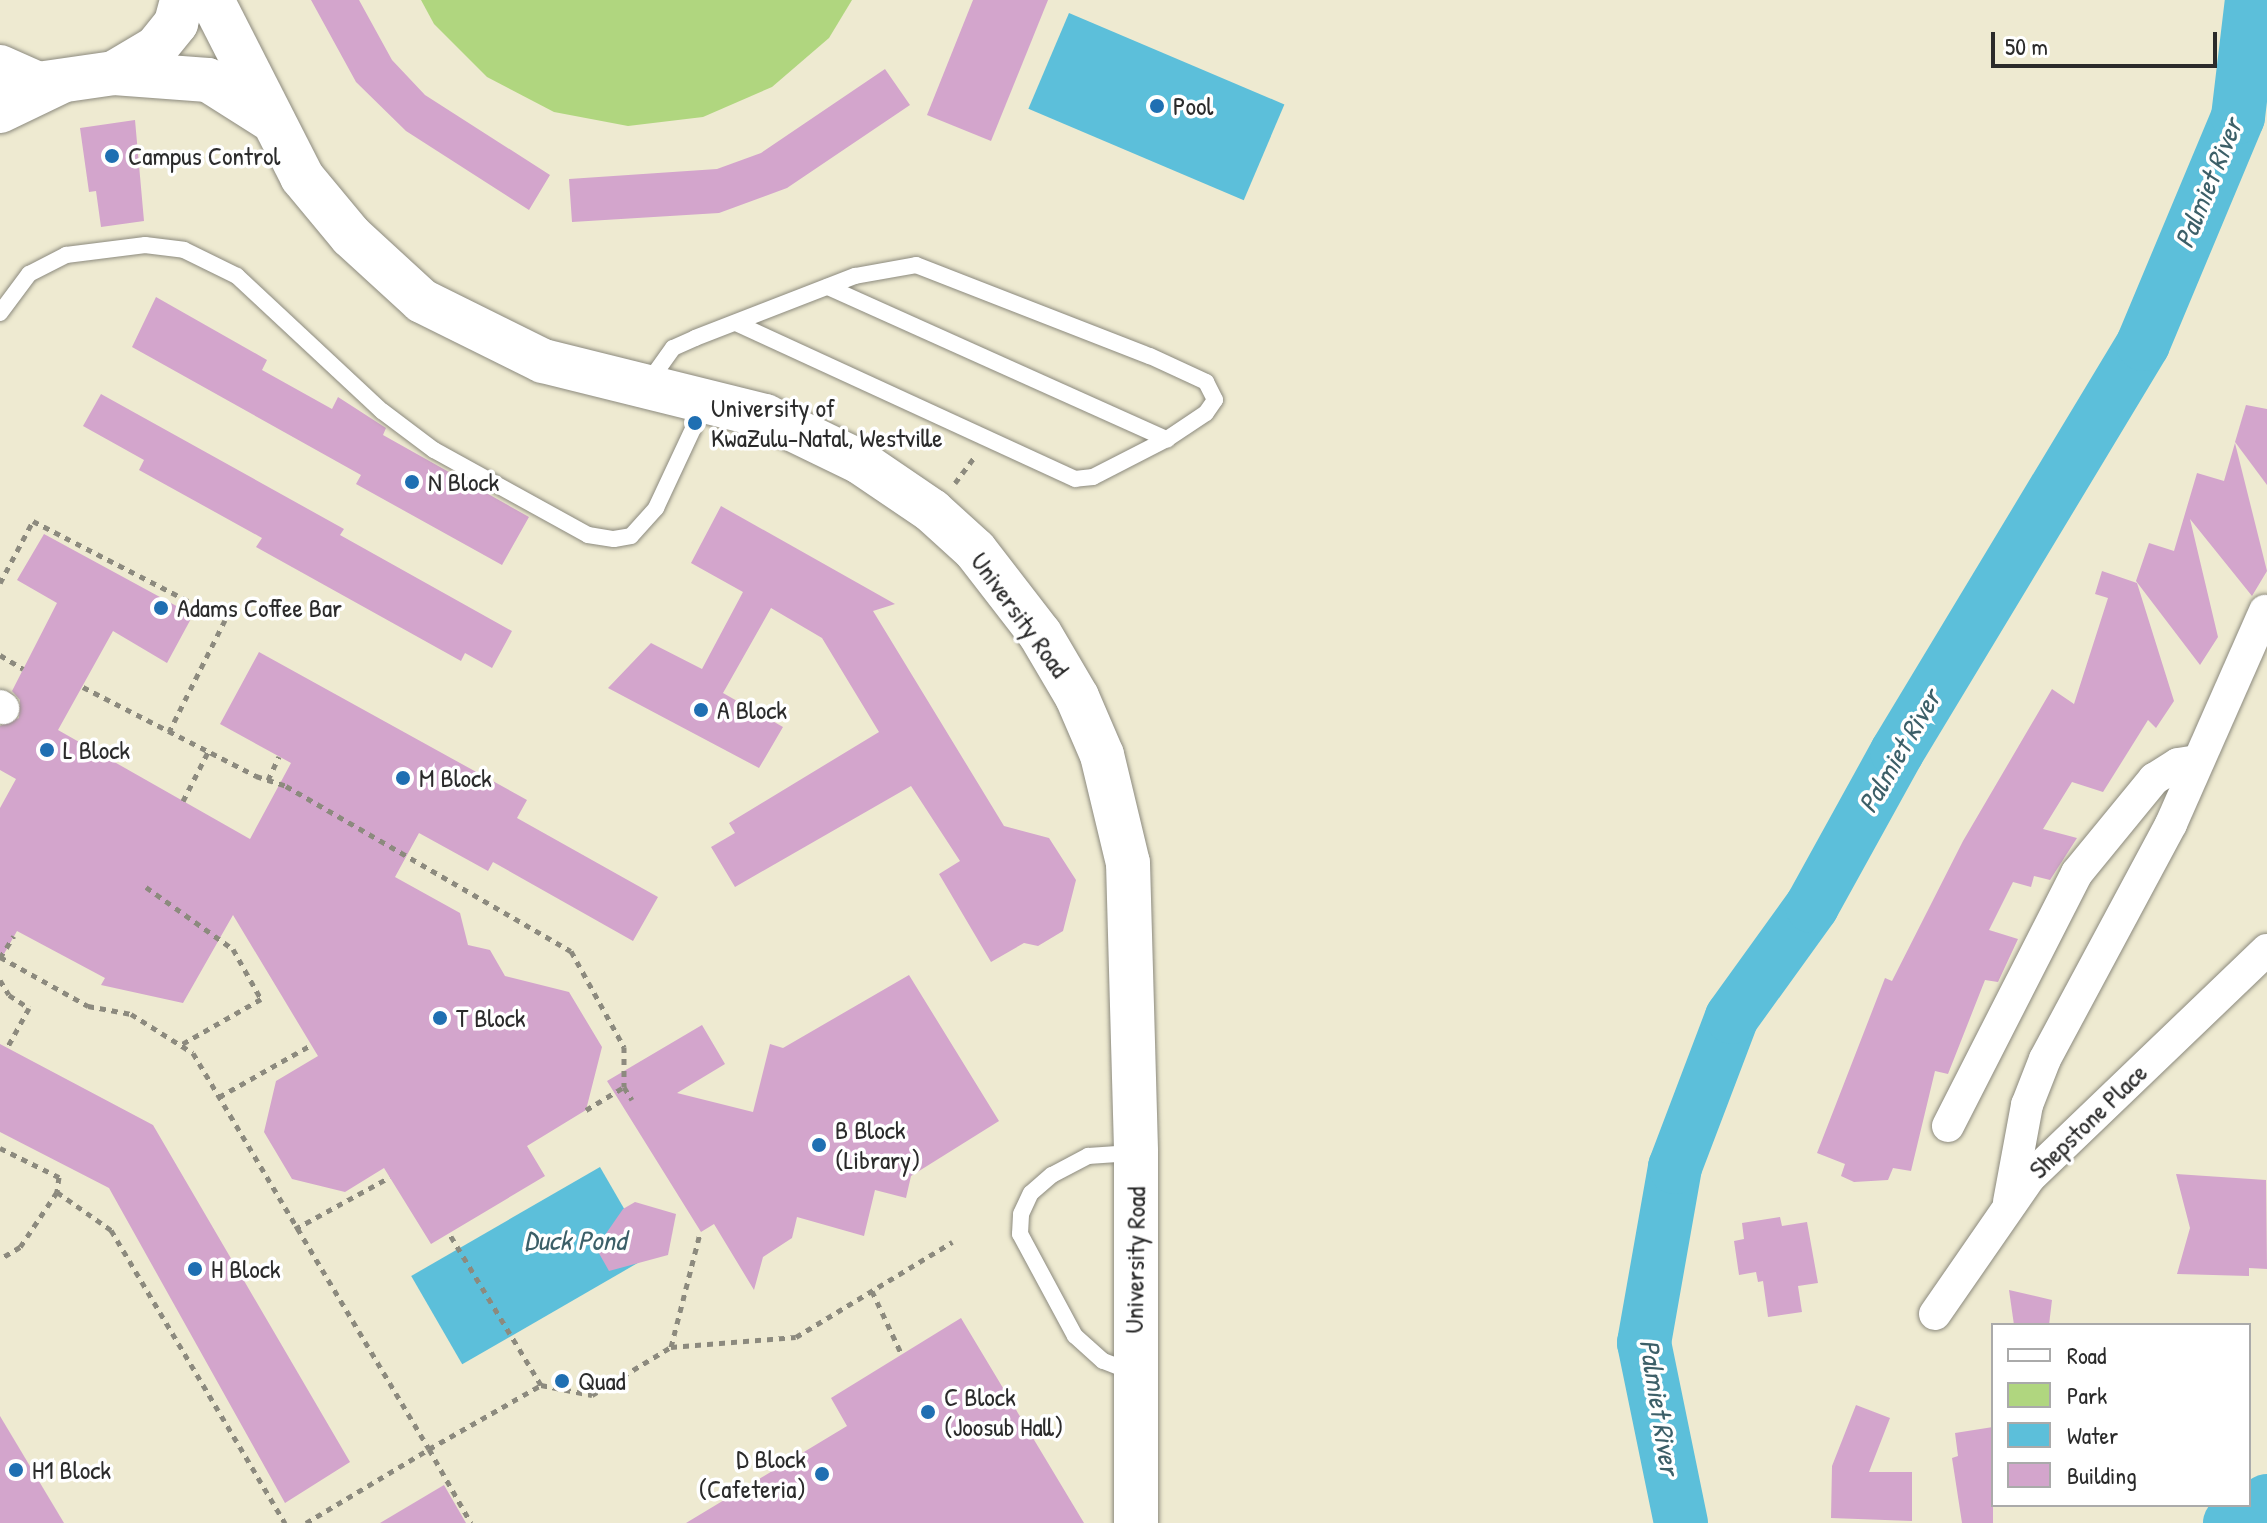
<!DOCTYPE html>
<html>
<head>
<meta charset="utf-8">
<style>
  body { margin:0 }
  #map { position:relative; width:2267px; height:1523px; overflow:hidden; background:#eeead1; font-family:"Patrick Hand",sans-serif }
  div>[style] { position:absolute }
  .green>* { inset:0; background:#b0d67f }
  .water>* { inset:0; background:#5cbfda; transform-origin:0 0 }
  .river>* { height:54px; margin:-27px; padding:0 27px; transform-origin:27px; border-radius:27px; background:#5cbfda }
  .building>* { inset:0; background:#d3a5cc }
  .path>* { height:5px; margin-top:-2.5px; transform-origin:0; background:repeating-linear-gradient(90deg,#8c8a7e 0 6px,transparent 0 12px) }
  .roads { filter:drop-shadow(0 0 2px #8c8a7e) drop-shadow(0 0 2px #8c8a7e) }
  .lane>* { height:16px; margin:-8px; padding:0 8px; transform-origin:8px; border-radius:8px; background:#fff }
  .street>* { height:32px; margin:-16px; padding:0 16px; transform-origin:16px; border-radius:16px; background:#fff }
  .secondary>* { height:44px; margin:-22px; padding:0 22px; transform-origin:22px; border-radius:22px; background:#fff }
  .dots>* { width:22px; height:22px; translate:-50% -50%; box-sizing:border-box; border:4px solid #fff; border-radius:50% }
  span { translate:-50% -50%; white-space:nowrap; text-align:center; line-height:1.15; -webkit-text-stroke:7px #fff; paint-order:stroke }
  .poi-label { font-size:26px; color:#2b2b2b }
  .left { translate:0 -50%; text-align:left }
  .right { translate:-100% -50%; text-align:right }
  .street-label { font-size:26px; color:#2b2b2b }
  .water-label { font-size:28px; color:#3c5f68; font-style:italic }
  .legend { position:absolute; left:1991px; top:1323px; width:260px; height:184px; box-sizing:border-box; background:#fff; border:2px solid #aaa; margin:0; padding:10px 14px; list-style:none; font-size:24px; color:#2b2b2b }
  .legend li { display:flex; align-items:center; gap:16px; height:40px }
  .legend b { width:40px; border:2px solid #aaa }
  .scale { position:absolute; left:1991px; top:32px; width:226px; height:36px; box-sizing:border-box; border:4px solid #2b2b2b; border-top:0; padding-left:10px; font-size:24px; line-height:28px; white-space:nowrap; color:#2b2b2b; -webkit-text-stroke:6px #fff; paint-order:stroke }
</style>
</head>
<body>
<div id="map">
  <div class="green">
    <i style="clip-path:polygon(421px 0,852px 0,829px 38px,772px 87px,703px 117px,628px 126px,554px 112px,487px 77px,434px 24px)"></i>
  </div>
  <div class="water">
    <i style="left:1069px;top:13px;width:234px;height:104px;rotate:23deg"></i>
    <i style="left:600px;top:1167px;width:102px;height:218px;rotate:60deg"></i>
  </div>
  <div class="river">
    <i style="left:1681px;top:1523px;width:184px;rotate:-101.6deg"></i>
    <i style="left:1644px;top:1343px;width:179px;rotate:-80deg"></i>
    <i style="left:1675px;top:1167px;width:160px;rotate:-69.2deg"></i>
    <i style="left:1732px;top:1017px;width:137px;rotate:-54.2deg"></i>
    <i style="left:1812px;top:906px;width:176px;rotate:-61.1deg"></i>
    <i style="left:1897px;top:752px;width:476px;rotate:-58.9deg"></i>
    <i style="left:2143px;top:344px;width:246px;rotate:-67.3deg"></i>
    <i style="left:2238px;top:117px;width:118px;rotate:-83.2deg"></i>
    <i style="left:2230px;top:1523px;width:43px;rotate:-30.7deg"></i>
  </div>
  <div class="building">
    <i style="clip-path:polygon(311px 0,359px 0,392px 60px,425px 95px,550px 175px,529px 210px,406px 131px,356px 82px)"></i>
    <i style="clip-path:polygon(973px 0,1048px 0,991px 141px,927px 115px)"></i>
    <i style="clip-path:polygon(885px 69px,910px 105px,787px 188px,719px 213px,572px 222px,569px 179px,717px 169px,761px 153px)"></i>
    <i style="clip-path:polygon(135px 120px,144px 221px,101px 227px,96px 191px,89px 192px,80px 128px)"></i>
    <i style="clip-path:polygon(156px 297px,267px 360px,262px 370px,332px 409px,338px 397px,386px 428px,383px 435px,529px 517px,502px 565px,356px 484px,361px 475px,132px 347px)"></i>
    <i style="clip-path:polygon(101px 394px,344px 529px,340px 535px,512px 631px,492px 668px,465px 653px,461px 661px,256px 547px,262px 538px,139px 470px,144px 460px,83px 426px)"></i>
    <i style="clip-path:polygon(2246px 405px,2267px 409px,2267px 485px,2235px 442px)"></i>
    <i style="clip-path:polygon(2235px 443px,2267px 571px,2252px 596px,2190px 519px,2218px 637px,2200px 665px,2136px 581px,2149px 543px,2174px 551px,2197px 473px,2224px 481px)"></i>
    <i style="clip-path:polygon(721px 506px,895px 604px,873px 611px,1004px 826px,1049px 838px,1076px 880px,1063px 931px,1038px 946px,1024px 943px,991px 962px,939px 874px,960px 861px,911px 786px,735px 887px,711px 847px,735px 833px,729px 823px,879px 732px,822px 638px,771px 608px,723px 693px,783px 727px,759px 768px,608px 688px,651px 643px,702px 669px,743px 592px,691px 563px)"></i>
    <i style="clip-path:polygon(44px 534px,193px 615px,167px 663px,113px 631px,58px 730px,250px 839px,291px 763px,220px 724px,259px 652px,527px 800px,517px 818px,658px 897px,633px 941px,493px 862px,488px 871px,419px 833px,395px 877px,460px 913px,468px 945px,490px 950px,505px 976px,569px 992px,602px 1047px,586px 1110px,527px 1146px,545px 1176px,431px 1244px,384px 1168px,345px 1192px,292px 1179px,264px 1132px,276px 1081px,318px 1056px,233px 915px,183px 1003px,101px 985px,105px 978px,17px 931px,0 961px,0 808px,16px 779px,0 770px,0 726px,19px 718px,20px 700px,12px 691px,57px 603px,17px 580px)"></i>
    <i style="clip-path:polygon(2102px 571px,2137px 583px,2174px 701px,2156px 728px,2148px 720px,2103px 792px,2072px 782px,2043px 829px,2077px 838px,2050px 880px,2034px 876px,2031px 887px,2013px 882px,1989px 930px,2018px 939px,1998px 982px,1985px 980px,1948px 1074px,1935px 1071px,1911px 1171px,1893px 1168px,1888px 1180px,1854px 1182px,1841px 1176px,1845px 1164px,1817px 1153px,1885px 978px,1892px 981px,1963px 841px,2052px 689px,2074px 704px,2108px 598px,2095px 594px)"></i>
    <i style="clip-path:polygon(909px 975px,999px 1121px,911px 1176px,906px 1198px,875px 1190px,864px 1236px,797px 1217px,792px 1238px,763px 1257px,754px 1290px,714px 1224px,701px 1232px,607px 1081px,702px 1025px,725px 1064px,677px 1093px,753px 1112px,770px 1044px,783px 1048px)"></i>
    <i style="clip-path:polygon(0 1044px,153px 1125px,350px 1462px,285px 1503px,109px 1188px,0 1132px)"></i>
    <i style="clip-path:polygon(2176px 1174px,2266px 1180px,2267px 1269px,2249px 1268px,2249px 1276px,2177px 1274px,2190px 1228px)"></i>
    <i style="clip-path:polygon(635px 1202px,676px 1214px,668px 1255px,609px 1271px,596px 1248px,623px 1209px)"></i>
    <i style="clip-path:polygon(1780px 1217px,1782px 1226px,1807px 1222px,1818px 1283px,1798px 1286px,1802px 1312px,1768px 1317px,1763px 1281px,1758px 1282px,1756px 1272px,1739px 1275px,1734px 1241px,1744px 1239px,1742px 1223px)"></i>
    <i style="clip-path:polygon(2009px 1290px,2052px 1300px,2049px 1325px,2014px 1325px)"></i>
    <i style="clip-path:polygon(961px 1318px,1084px 1523px,686px 1523px,847px 1426px,831px 1398px)"></i>
    <i style="clip-path:polygon(1856px 1405px,1890px 1418px,1869px 1472px,1912px 1472px,1912px 1521px,1831px 1518px,1832px 1466px)"></i>
    <i style="clip-path:polygon(0 1416px,64px 1523px,0 1523px)"></i>
    <i style="clip-path:polygon(1993px 1427px,1993px 1523px,1962px 1523px,1952px 1458px,1958px 1456px,1955px 1433px)"></i>
    <i style="clip-path:polygon(444px 1485px,466px 1523px,380px 1523px)"></i>
  </div>
  <div class="path">
    <i style="left:955px;top:483px;width:34px;rotate:-53deg"></i>
    <i style="left:0;top:583px;width:70px;rotate:-62deg"></i>
    <i style="left:33px;top:521px;width:216px;rotate:27.3deg"></i>
    <i style="left:225px;top:620px;width:125px;rotate:116.6deg"></i>
    <i style="left:0;top:655px;width:27px;rotate:31deg"></i>
    <i style="left:83px;top:687px;width:195px;rotate:27.2deg"></i>
    <i style="left:256px;top:776px;width:32px;rotate:18deg"></i>
    <i style="left:286px;top:786px;width:329px;rotate:30.1deg"></i>
    <i style="left:571px;top:951px;width:110px;rotate:61.1deg"></i>
    <i style="left:624px;top:1047px;width:40px;rotate:90deg"></i>
    <i style="left:624px;top:1087px;width:15px;rotate:58deg"></i>
    <i style="left:268px;top:780px;width:26px;rotate:-65deg"></i>
    <i style="left:183px;top:801px;width:55px;rotate:-63deg"></i>
    <i style="left:146px;top:887px;width:107px;rotate:35.5deg"></i>
    <i style="left:233px;top:949px;width:57px;rotate:60.8deg"></i>
    <i style="left:261px;top:999px;width:91px;rotate:150.3deg"></i>
    <i style="left:0;top:957px;width:101px;rotate:29.1deg"></i>
    <i style="left:88px;top:1006px;width:44px;rotate:10.5deg"></i>
    <i style="left:131px;top:1014px;width:73px;rotate:32.2deg"></i>
    <i style="left:193px;top:1053px;width:461px;rotate:59.2deg"></i>
    <i style="left:429px;top:1449px;width:129px;rotate:-29.7deg"></i>
    <i style="left:541px;top:1385px;width:178px;rotate:-121.2deg"></i>
    <i style="left:0;top:958px;width:26px;rotate:-58deg"></i>
    <i style="left:0;top:980px;width:17px;rotate:59deg"></i>
    <i style="left:9px;top:995px;width:24px;rotate:33deg"></i>
    <i style="left:29px;top:1008px;width:46px;rotate:118.8deg"></i>
    <i style="left:219px;top:1097px;width:106px;rotate:-29.5deg"></i>
    <i style="left:586px;top:1110px;width:44px;rotate:-31.2deg"></i>
    <i style="left:0;top:1148px;width:66px;rotate:26.2deg"></i>
    <i style="left:59px;top:1177px;width:15px;rotate:98deg"></i>
    <i style="left:57px;top:1192px;width:66px;rotate:123.9deg"></i>
    <i style="left:20px;top:1247px;width:23px;rotate:149deg"></i>
    <i style="left:57px;top:1192px;width:66px;rotate:35.1deg"></i>
    <i style="left:111px;top:1230px;width:341px;rotate:59.3deg"></i>
    <i style="left:295px;top:1229px;width:108px;rotate:-28.7deg"></i>
    <i style="left:872px;top:1291px;width:68px;rotate:64.9deg"></i>
    <i style="left:671px;top:1347px;width:125px;rotate:-4.6deg"></i>
    <i style="left:796px;top:1337px;width:183px;rotate:-31.3deg"></i>
    <i style="left:541px;top:1385px;width:52px;rotate:11.1deg"></i>
    <i style="left:592px;top:1395px;width:92px;rotate:-31.3deg"></i>
    <i style="left:671px;top:1347px;width:118px;rotate:-75.7deg"></i>
    <i style="left:306px;top:1523px;width:144px;rotate:-31deg"></i>
    <i style="left:429px;top:1449px;width:85px;rotate:60.4deg"></i>
  </div>
  <div class="roads">
    <div class="lane">
      <i style="left:828px;top:287px;width:372px;rotate:24.2deg"></i>
      <i style="left:0;top:313px;width:49px;rotate:-53.4deg"></i>
      <i style="left:29px;top:274px;width:42px;rotate:-27.2deg"></i>
      <i style="left:66px;top:255px;width:80px;rotate:-7.2deg"></i>
      <i style="left:145px;top:245px;width:39px;rotate:7deg"></i>
      <i style="left:184px;top:250px;width:59px;rotate:26.1deg"></i>
      <i style="left:237px;top:276px;width:198px;rotate:43deg"></i>
      <i style="left:382px;top:411px;width:65px;rotate:36.9deg"></i>
      <i style="left:434px;top:450px;width:176px;rotate:28.9deg"></i>
      <i style="left:588px;top:535px;width:26px;rotate:9deg"></i>
      <i style="left:614px;top:539px;width:17px;rotate:-10deg"></i>
      <i style="left:631px;top:536px;width:38px;rotate:-48deg"></i>
      <i style="left:656px;top:508px;width:87px;rotate:-64.9deg"></i>
      <i style="left:693px;top:429px;width:26px;rotate:-81deg"></i>
      <i style="left:648px;top:383px;width:43px;rotate:-54.5deg"></i>
      <i style="left:673px;top:348px;width:24px;rotate:-24deg"></i>
      <i style="left:695px;top:338px;width:172px;rotate:-21.2deg"></i>
      <i style="left:855px;top:276px;width:62px;rotate:-10.2deg"></i>
      <i style="left:916px;top:265px;width:251px;rotate:21.3deg"></i>
      <i style="left:1150px;top:356px;width:62px;rotate:24.9deg"></i>
      <i style="left:1206px;top:382px;width:20px;rotate:63deg"></i>
      <i style="left:1215px;top:400px;width:16px;rotate:125deg"></i>
      <i style="left:1206px;top:413px;width:47px;rotate:146.3deg"></i>
      <i style="left:1167px;top:439px;width:83px;rotate:152.8deg"></i>
      <i style="left:1093px;top:477px;width:18px;rotate:174deg"></i>
      <i style="left:1075px;top:479px;width:373px;rotate:-155.3deg"></i>
      <i style="left:1132px;top:1372px;width:31px;rotate:-159deg"></i>
      <i style="left:1103px;top:1361px;width:38px;rotate:-138deg"></i>
      <i style="left:1075px;top:1336px;width:116px;rotate:-118.3deg"></i>
      <i style="left:1020px;top:1234px;width:20px;rotate:-87deg"></i>
      <i style="left:1021px;top:1214px;width:23px;rotate:-65deg"></i>
      <i style="left:1031px;top:1193px;width:28px;rotate:-41deg"></i>
      <i style="left:1052px;top:1175px;width:41px;rotate:-27.8deg"></i>
      <i style="left:1088px;top:1156px;width:44px;rotate:-3.9deg"></i>
    </div>
    <div class="street">
      <i style="left:0;top:706px;width:4px;rotate:34deg"></i>
      <i style="left:1948px;top:1126px;width:284px;rotate:-63deg"></i>
      <i style="left:2077px;top:873px;width:122px;rotate:-50.7deg"></i>
      <i style="left:2154px;top:779px;width:28px;rotate:-32deg"></i>
      <i style="left:2178px;top:764px;width:18px;rotate:-9deg"></i>
      <i style="left:2009px;top:1202px;width:99px;rotate:-79.5deg"></i>
      <i style="left:2027px;top:1105px;width:49px;rotate:-68.6deg"></i>
      <i style="left:2045px;top:1059px;width:267px;rotate:-61.8deg"></i>
      <i style="left:2171px;top:824px;width:233px;rotate:-66.2deg"></i>
      <i style="left:1935px;top:1314px;width:167px;rotate:-55.3deg"></i>
      <i style="left:2030px;top:1177px;width:328px;rotate:-43.8deg"></i>
    </div>
    <div class="secondary">
      <i style="left:212px;top:0;width:199px;rotate:63deg"></i>
      <i style="left:302px;top:177px;width:77px;rotate:50.3deg"></i>
      <i style="left:351px;top:236px;width:96px;rotate:42.5deg"></i>
      <i style="left:422px;top:301px;width:135px;rotate:26.4deg"></i>
      <i style="left:543px;top:361px;width:229px;rotate:13.9deg"></i>
      <i style="left:765px;top:416px;width:106px;rotate:25.8deg"></i>
      <i style="left:860px;top:462px;width:87px;rotate:34.2deg"></i>
      <i style="left:932px;top:511px;width:58px;rotate:42.2deg"></i>
      <i style="left:975px;top:550px;width:106px;rotate:52.3deg"></i>
      <i style="left:1040px;top:634px;width:73px;rotate:59.6deg"></i>
      <i style="left:1077px;top:697px;width:63px;rotate:66.7deg"></i>
      <i style="left:1102px;top:755px;width:111px;rotate:76.5deg"></i>
      <i style="left:1128px;top:863px;width:289px;rotate:88.4deg"></i>
      <i style="left:1136px;top:1152px;width:371px;rotate:90deg"></i>
      <i style="left:0;top:67px;width:42px;rotate:24.1deg"></i>
      <i style="left:38px;top:84px;width:77px;rotate:-8.2deg"></i>
      <i style="left:114px;top:73px;width:49px;rotate:-30.8deg"></i>
      <i style="left:156px;top:48px;width:32px;rotate:-51deg"></i>
      <i style="left:176px;top:23px;width:24px;rotate:-75deg"></i>
      <i style="left:114px;top:73px;width:94px;rotate:4.3deg"></i>
      <i style="left:208px;top:80px;width:71px;rotate:32.3deg"></i>
      <i style="left:0;top:111px;width:67px;rotate:-25.8deg"></i>
    </div>
  </div>
  <div class="dots">
    <i style="left:1157px;top:106px;background:#1f6fb2"></i>
    <i style="left:112px;top:156px;background:#1f6fb2"></i>
    <i style="left:695px;top:423px;background:#1f6fb2"></i>
    <i style="left:412px;top:482px;background:#1f6fb2"></i>
    <i style="left:161px;top:608px;background:#1f6fb2"></i>
    <i style="left:701px;top:710px;background:#1f6fb2"></i>
    <i style="left:47px;top:750px;background:#1f6fb2"></i>
    <i style="left:403px;top:778px;background:#1f6fb2"></i>
    <i style="left:440px;top:1018px;background:#1f6fb2"></i>
    <i style="left:819px;top:1145px;background:#1f6fb2"></i>
    <i style="left:195px;top:1269px;background:#1f6fb2"></i>
    <i style="left:562px;top:1381px;background:#1f6fb2"></i>
    <i style="left:928px;top:1412px;background:#1f6fb2"></i>
    <i style="left:16px;top:1470px;background:#1f6fb2"></i>
    <i style="left:822px;top:1474px;background:#1f6fb2"></i>
  </div>
  <div class="poi-label">
    <span class="left" style="left:1173px;top:106px">Pool</span>
    <span class="left" style="left:128px;top:156px">Campus Control</span>
    <span class="left" style="left:711px;top:423px">University of<br>KwaZulu-Natal, Westville</span>
    <span class="left" style="left:428px;top:482px">N Block</span>
    <span class="left" style="left:177px;top:608px">Adams Coffee Bar</span>
    <span class="left" style="left:717px;top:710px">A Block</span>
    <span class="left" style="left:63px;top:750px">L Block</span>
    <span class="left" style="left:419px;top:778px">M Block</span>
    <span class="left" style="left:456px;top:1018px">T Block</span>
    <span class="left" style="left:835px;top:1145px">B Block<br>(Library)</span>
    <span class="left" style="left:211px;top:1269px">H Block</span>
    <span class="left" style="left:578px;top:1381px">Quad</span>
    <span class="left" style="left:944px;top:1412px">C Block<br>(Joosub Hall)</span>
    <span class="right" style="left:806px;top:1474px">D Block<br>(Cafeteria)</span>
    <span class="left" style="left:32px;top:1470px">H1 Block</span>
  </div>
  <div class="street-label">
    <span style="left:1020px;top:615px;rotate:54deg">University Road</span>
    <span style="left:2088px;top:1121px;rotate:-44deg">Shepstone Place</span>
    <span style="left:1135px;top:1260px;rotate:-89deg">University Road</span>
  </div>
  <div class="water-label">
    <span style="left:2208px;top:183px;rotate:-68deg">Palmiet River</span>
    <span style="left:1899px;top:751px;rotate:-60deg">Palmiet River</span>
    <span style="left:575px;top:1240px">Duck Pond</span>
    <span style="left:1660px;top:1407px;rotate:81deg">Palmiet River</span>
  </div>
  <ul class="legend">
  <li><b style="height:10px;background:#fff"></b>Road</li>
  <li><b style="height:22px;background:#b0d67f"></b>Park</li>
  <li><b style="height:22px;background:#5cbfda"></b>Water</li>
  <li><b style="height:22px;background:#d3a5cc"></b>Building</li>
  </ul>
  <div class="scale">50 m</div>
</div>
</body>
</html>
